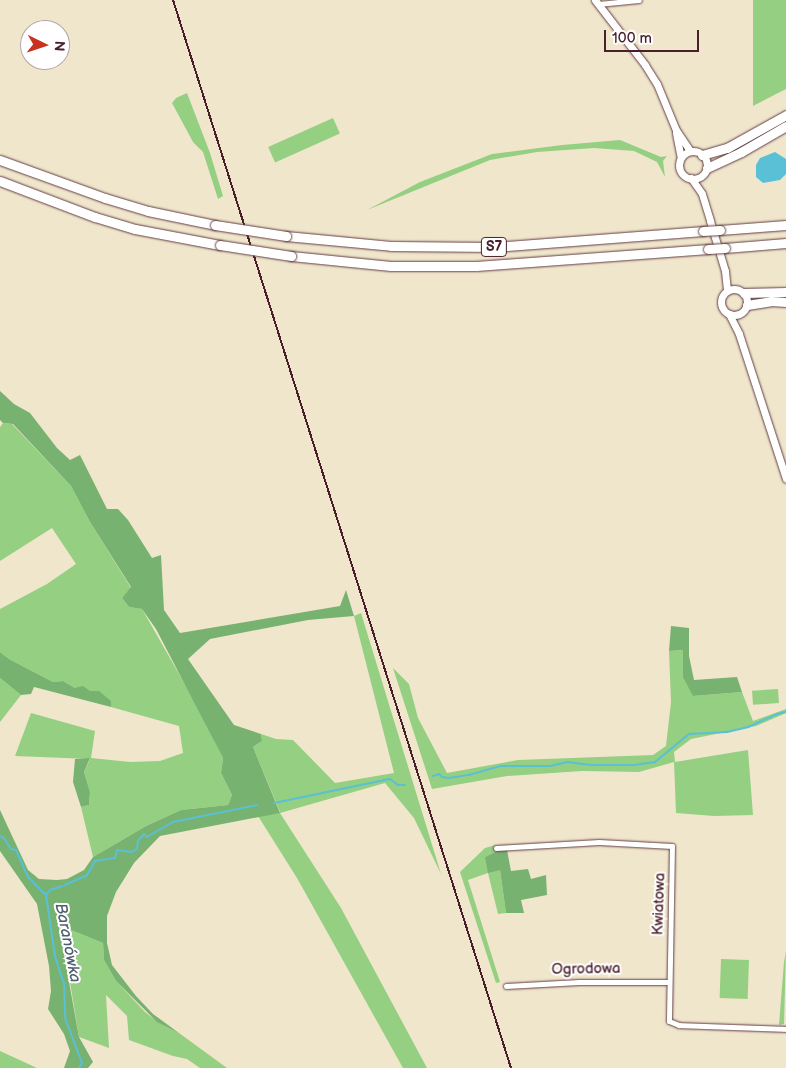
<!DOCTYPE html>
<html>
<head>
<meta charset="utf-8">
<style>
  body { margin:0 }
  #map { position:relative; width:786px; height:1068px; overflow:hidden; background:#f0e6cc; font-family:"Balsamiq Sans",sans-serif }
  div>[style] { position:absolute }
  .green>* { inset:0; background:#95cf82; transform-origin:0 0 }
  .forest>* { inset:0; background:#78b270 }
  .water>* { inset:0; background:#59c0d6 }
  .stream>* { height:2px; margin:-1px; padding:0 1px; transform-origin:1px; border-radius:1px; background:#59c0d6 }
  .roads { filter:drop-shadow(0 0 1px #633d43) drop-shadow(0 0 1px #633d43) }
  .street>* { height:5px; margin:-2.5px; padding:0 2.5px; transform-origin:2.5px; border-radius:2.5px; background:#fff }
  .secondary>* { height:7px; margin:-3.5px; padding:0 3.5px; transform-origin:3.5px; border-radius:3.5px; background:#fff }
  .secondary>.ring { margin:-3.5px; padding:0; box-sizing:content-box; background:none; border:7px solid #fff; border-radius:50% }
  .highway>* { height:9px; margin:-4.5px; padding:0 4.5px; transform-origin:4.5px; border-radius:4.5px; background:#fff }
  .rail>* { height:2px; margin:-1px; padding:0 1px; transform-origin:1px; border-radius:1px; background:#4a1f2b }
  .bridges { filter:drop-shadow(0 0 1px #633d43) drop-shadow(0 0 1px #633d43) }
  .highway-bridge>* { height:9px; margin:-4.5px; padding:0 4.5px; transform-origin:4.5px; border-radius:4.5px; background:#fff }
  span { translate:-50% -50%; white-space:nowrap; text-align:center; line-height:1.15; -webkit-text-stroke:4px #fff; paint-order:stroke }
  .shield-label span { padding:1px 4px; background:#fff; border:1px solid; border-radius:4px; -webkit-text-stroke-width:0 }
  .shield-label { font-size:14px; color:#4a1f2b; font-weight:700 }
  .street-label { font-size:15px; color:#4a1f2b }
  .water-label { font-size:16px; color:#505f6f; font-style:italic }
  .north { position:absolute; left:20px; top:20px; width:50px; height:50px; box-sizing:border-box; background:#fff; border:1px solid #b7a5aa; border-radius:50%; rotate:94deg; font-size:14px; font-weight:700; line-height:20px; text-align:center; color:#4a1f2b }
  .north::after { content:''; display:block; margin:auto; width:18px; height:22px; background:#c8321e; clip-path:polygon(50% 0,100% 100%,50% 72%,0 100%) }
  .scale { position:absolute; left:604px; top:30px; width:95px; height:22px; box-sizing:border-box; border:2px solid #4a1f2b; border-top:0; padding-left:6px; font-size:15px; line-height:18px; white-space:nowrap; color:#4a1f2b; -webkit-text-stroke:4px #fff; paint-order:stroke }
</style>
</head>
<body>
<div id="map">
  <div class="green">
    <i style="clip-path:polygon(753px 0,786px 0,786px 89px,753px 106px)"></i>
    <i style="clip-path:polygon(187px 93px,210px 153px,223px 196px,218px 199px,203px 152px,193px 142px,172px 103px,176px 98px)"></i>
    <i style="left:333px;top:118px;width:17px;height:71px;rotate:66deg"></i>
    <i style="clip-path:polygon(620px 140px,661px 157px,667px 156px,663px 161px,665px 177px,657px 162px,634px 151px,594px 148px,537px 152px,490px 160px,367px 210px,420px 182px,492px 154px,562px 145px)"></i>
    <i style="clip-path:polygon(3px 423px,12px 424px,71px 486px,90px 522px,131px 588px,122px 598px,129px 607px,142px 609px,195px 702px,223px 758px,221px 773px,232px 795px,228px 805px,181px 810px,146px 826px,93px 857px,81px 807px,89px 805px,90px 792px,84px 772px,90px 759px,15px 756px,31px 713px,95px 731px,91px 758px,130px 762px,160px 761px,183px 753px,179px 726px,111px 707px,111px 701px,90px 691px,75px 688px,63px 681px,53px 682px,9px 659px,0 652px,0 609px,47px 584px,76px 564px,52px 528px,0 561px,0 427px)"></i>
    <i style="clip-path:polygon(361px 613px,441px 874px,414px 818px,385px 783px,280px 813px,341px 908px,427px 1068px,403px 1068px,297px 878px,258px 816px,280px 812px,253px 747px,262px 741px,261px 734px,276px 739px,293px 740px,335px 783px,394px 773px,354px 616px)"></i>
    <i style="clip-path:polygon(683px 650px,693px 696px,742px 692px,753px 721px,786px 709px,786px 713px,756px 726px,691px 739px,674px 752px,675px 762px,748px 750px,753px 815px,714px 816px,676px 813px,674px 762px,639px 772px,582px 771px,507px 776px,432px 789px,393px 668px,409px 684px,418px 718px,447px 773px,518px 760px,653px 755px,666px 746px,671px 702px,669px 651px)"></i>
    <i style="clip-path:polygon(0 678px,21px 695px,0 722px)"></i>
    <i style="left:778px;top:689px;width:14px;height:26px;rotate:86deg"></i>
    <i style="clip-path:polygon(496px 845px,497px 851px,485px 857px,500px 870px,506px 913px,498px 914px,488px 873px,468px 880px,500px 982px,496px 983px,460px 872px,485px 848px)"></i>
    <i style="clip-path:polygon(57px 915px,71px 930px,103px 943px,104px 960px,116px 981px,145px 1012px,158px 1022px,179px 1033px,227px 1068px,200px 1068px,187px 1059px,173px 1056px,129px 1040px,127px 1016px,106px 995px,109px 1048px,79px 1037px,64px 946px)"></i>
    <i style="clip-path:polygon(786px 951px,784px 1024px,779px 1025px,784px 962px)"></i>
    <i style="left:721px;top:959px;width:28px;height:39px;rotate:2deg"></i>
    <i style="clip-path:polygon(0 1051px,37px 1068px,0 1068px)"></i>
  </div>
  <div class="forest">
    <i style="clip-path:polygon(0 391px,14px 404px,30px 413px,57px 448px,70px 460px,80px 455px,107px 509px,118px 509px,128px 520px,152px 558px,161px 555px,164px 610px,180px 633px,340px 606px,346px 590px,354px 616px,308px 620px,210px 639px,188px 659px,234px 725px,261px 734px,262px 741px,253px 747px,280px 813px,160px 836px,134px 863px,116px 892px,107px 916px,107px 943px,112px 965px,136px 996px,153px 1014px,179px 1033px,157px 1022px,116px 981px,104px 960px,103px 943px,71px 930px,57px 916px,79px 1037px,93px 1062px,88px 1068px,64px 1068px,70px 1051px,64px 1034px,48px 1009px,51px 991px,49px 966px,37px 904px,0 851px,0 810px,28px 870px,39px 879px,57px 880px,67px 879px,84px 870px,93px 857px,146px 826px,181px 810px,228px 805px,232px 795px,221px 773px,223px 758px,156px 629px,142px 609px,129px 607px,122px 598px,131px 587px,90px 522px,71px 486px,13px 424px,3px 423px,0 420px)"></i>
    <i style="clip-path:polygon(671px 626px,689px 628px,689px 656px,694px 680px,737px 677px,742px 692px,693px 696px,683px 677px,683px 650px,669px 651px)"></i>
    <i style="clip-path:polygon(0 652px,9px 659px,53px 682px,63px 681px,75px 688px,83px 686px,90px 691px,99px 691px,111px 701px,111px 707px,34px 687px,31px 694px,21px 695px,0 678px)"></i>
    <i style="clip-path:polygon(90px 758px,84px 772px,90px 792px,89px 805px,81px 807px,73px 782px,75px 759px)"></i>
    <i style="clip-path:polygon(507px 850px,511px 871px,528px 869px,531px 879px,546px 875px,547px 895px,521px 900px,524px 913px,506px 913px,500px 870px,488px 873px,485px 857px,497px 851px)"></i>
  </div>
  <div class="water">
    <i style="clip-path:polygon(775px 152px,786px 159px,786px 174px,780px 180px,763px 183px,756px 177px,756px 165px,760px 158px)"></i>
  </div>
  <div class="stream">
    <i style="left:433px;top:776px;width:6px;rotate:-18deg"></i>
    <i style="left:439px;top:774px;width:4px;rotate:45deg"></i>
    <i style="left:442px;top:777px;width:7px;rotate:8deg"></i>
    <i style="left:449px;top:778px;width:20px;rotate:-9deg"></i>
    <i style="left:469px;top:775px;width:33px;rotate:-16deg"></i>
    <i style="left:501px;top:766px;width:49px"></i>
    <i style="left:550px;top:766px;width:17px;rotate:-13deg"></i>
    <i style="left:567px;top:762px;width:26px;rotate:7deg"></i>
    <i style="left:593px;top:765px;width:41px"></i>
    <i style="left:634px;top:765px;width:21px;rotate:-8deg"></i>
    <i style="left:655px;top:762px;width:44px;rotate:-39.5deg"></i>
    <i style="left:689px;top:734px;width:38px;rotate:-3deg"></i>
    <i style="left:727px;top:732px;width:22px;rotate:-13deg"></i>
    <i style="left:748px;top:727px;width:32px;rotate:-24deg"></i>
    <i style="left:777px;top:714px;width:9px;rotate:-13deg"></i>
    <i style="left:274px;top:803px;width:118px;rotate:-11.7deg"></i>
    <i style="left:390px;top:779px;width:10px;rotate:37deg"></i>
    <i style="left:398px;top:785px;width:7px"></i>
    <i style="left:0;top:836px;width:4px;rotate:27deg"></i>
    <i style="left:4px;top:838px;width:13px;rotate:58deg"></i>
    <i style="left:11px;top:849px;width:5px;rotate:11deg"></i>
    <i style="left:16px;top:850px;width:30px;rotate:66deg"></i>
    <i style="left:28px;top:877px;width:25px;rotate:45deg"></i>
    <i style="left:46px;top:895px;width:62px;rotate:81.6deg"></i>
    <i style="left:55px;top:956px;width:28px;rotate:72deg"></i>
    <i style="left:64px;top:983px;width:35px;rotate:88deg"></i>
    <i style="left:65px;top:1018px;width:48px;rotate:69.3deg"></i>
    <i style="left:82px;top:1063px;width:6px;rotate:121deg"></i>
    <i style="left:65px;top:885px;width:24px;rotate:-24deg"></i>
    <i style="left:87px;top:875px;width:16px;rotate:-60deg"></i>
    <i style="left:95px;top:861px;width:20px;rotate:-9deg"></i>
    <i style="left:115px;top:858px;width:8px;rotate:-76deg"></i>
    <i style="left:117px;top:850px;width:15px;rotate:8deg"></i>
    <i style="left:132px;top:852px;width:6px;rotate:-31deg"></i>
    <i style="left:137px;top:849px;width:8px;rotate:-83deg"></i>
    <i style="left:138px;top:841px;width:9px;rotate:-49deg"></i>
    <i style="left:144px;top:834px;width:4px;rotate:45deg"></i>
    <i style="left:147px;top:837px;width:30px;rotate:-30deg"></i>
    <i style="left:173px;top:822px;width:86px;rotate:-11.4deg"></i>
    <i style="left:46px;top:895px;width:6px;rotate:-51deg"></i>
    <i style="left:50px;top:890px;width:13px;rotate:-18deg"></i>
  </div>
  <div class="roads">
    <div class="street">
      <i style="left:598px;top:4px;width:41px;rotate:-5.6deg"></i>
      <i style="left:496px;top:848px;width:103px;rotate:-3.3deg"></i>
      <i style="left:599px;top:842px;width:73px;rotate:3.1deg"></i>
      <i style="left:672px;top:846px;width:175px;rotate:91deg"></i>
      <i style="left:669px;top:1021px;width:11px;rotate:22deg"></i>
      <i style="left:679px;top:1025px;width:107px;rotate:2.1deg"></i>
      <i style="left:506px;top:986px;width:73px;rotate:-3.1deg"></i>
      <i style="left:579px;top:982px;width:89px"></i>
    </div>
    <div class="secondary">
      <i style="left:595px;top:0;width:82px;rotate:52.4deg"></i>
      <i style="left:645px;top:65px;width:22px;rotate:58deg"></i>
      <i style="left:657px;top:84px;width:50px;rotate:67.6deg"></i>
      <i style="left:676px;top:130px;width:25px;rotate:56deg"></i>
      <i style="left:676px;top:133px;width:25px;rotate:79deg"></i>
      <i class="ring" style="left:679px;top:151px;width:21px;height:21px"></i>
      <i style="left:691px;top:178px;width:19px;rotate:55deg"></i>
      <i style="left:702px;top:194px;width:28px;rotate:73deg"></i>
      <i style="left:710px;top:221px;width:52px;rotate:73.3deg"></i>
      <i style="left:725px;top:271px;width:19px;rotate:84deg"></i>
      <i class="ring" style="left:721px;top:289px;width:19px;height:19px"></i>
      <i style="left:729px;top:314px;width:22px;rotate:63deg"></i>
      <i style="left:739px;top:334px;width:152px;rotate:72deg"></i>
    </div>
    <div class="highway">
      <i style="left:702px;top:155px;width:26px;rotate:-16deg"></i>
      <i style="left:727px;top:148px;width:68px;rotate:-29.2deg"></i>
      <i style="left:0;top:160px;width:112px;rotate:19.9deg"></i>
      <i style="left:105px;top:198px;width:45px;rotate:16.8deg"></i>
      <i style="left:148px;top:211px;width:68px;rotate:11.8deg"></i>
      <i style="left:707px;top:168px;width:38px;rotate:-25deg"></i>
      <i style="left:741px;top:152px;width:52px;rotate:-30deg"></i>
      <i style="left:0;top:181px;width:102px;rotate:20.8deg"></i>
      <i style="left:95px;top:217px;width:42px;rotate:16.7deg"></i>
      <i style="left:135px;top:229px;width:86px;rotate:10.7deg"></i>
      <i style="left:720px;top:230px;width:66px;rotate:-4.3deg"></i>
      <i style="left:286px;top:236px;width:105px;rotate:5.4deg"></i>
      <i style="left:391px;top:246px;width:103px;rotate:0.6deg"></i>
      <i style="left:494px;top:247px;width:210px;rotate:-4.4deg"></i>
      <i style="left:725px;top:248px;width:61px;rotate:-4.7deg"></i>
      <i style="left:291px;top:256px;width:100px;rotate:5.7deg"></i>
      <i style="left:391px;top:266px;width:85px"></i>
      <i style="left:476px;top:266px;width:233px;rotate:-4.2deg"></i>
      <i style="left:744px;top:293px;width:42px;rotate:-1.4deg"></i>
      <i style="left:747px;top:305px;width:24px;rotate:-9deg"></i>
      <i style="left:771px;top:301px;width:15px;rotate:4deg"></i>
    </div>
  </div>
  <div class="rail">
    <i style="left:173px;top:0;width:1120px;rotate:72.44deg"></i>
  </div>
  <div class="bridges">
    <div class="highway-bridge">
      <i style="left:215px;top:225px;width:72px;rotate:8.8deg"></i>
      <i style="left:703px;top:231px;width:17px;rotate:-3deg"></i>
      <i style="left:220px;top:245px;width:72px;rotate:8.8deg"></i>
      <i style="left:708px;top:249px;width:17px;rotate:-3deg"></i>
    </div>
  </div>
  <div class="shield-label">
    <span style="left:494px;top:247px">S7</span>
  </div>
  <div class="street-label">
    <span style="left:659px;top:904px;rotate:-88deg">Kwiatowa</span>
    <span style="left:586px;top:969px;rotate:-1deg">Ogrodowa</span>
  </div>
  <div class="water-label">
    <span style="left:67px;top:943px;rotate:79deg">Baranówka</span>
  </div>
  <div class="north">N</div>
  <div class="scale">100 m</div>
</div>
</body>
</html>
